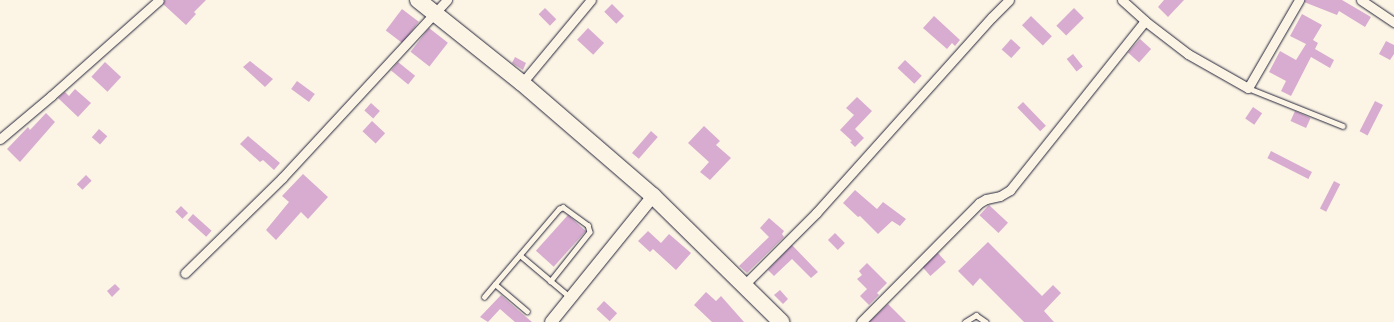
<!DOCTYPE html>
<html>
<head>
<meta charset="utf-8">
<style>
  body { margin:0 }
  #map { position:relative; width:1394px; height:322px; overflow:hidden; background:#fcf5e5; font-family:Mynerve,sans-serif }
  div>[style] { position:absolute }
  .building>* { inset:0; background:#d8acd0; transform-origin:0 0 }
  .roads { filter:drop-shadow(0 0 1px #22223b) drop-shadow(0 0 1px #22223b) }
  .service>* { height:4.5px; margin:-2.25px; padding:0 2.25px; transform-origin:2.25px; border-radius:2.25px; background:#fcf5e5 }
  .minor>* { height:9px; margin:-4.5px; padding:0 4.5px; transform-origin:4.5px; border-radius:4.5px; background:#fcf5e5 }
  .tertiary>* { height:12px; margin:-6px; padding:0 6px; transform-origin:6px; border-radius:6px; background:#fcf5e5 }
  .trunk>* { height:16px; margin:-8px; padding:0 8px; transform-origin:8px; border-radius:8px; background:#fcf5e5 }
  span { translate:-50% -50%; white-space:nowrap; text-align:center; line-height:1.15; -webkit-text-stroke:4px #fcf5e5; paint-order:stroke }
</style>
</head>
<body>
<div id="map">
  <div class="building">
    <i style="clip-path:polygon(165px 0,206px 0,194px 12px,196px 14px,186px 25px,163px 4px)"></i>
    <i style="clip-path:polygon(1164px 0,1184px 0,1168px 17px,1158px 7px)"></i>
    <i style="clip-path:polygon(1305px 0,1342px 0,1371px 17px,1365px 27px,1339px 11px,1337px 15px,1304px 2px)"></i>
    <i style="left:612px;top:4px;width:17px;height:11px;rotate:45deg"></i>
    <i style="left:545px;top:8px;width:16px;height:9px;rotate:45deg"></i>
    <i style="left:1074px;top:8px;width:14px;height:25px;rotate:45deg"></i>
    <i style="left:402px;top:9px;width:21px;height:27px;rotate:37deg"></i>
    <i style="clip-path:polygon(1302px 14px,1322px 25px,1313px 40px,1318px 43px,1315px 49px,1334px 60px,1330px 68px,1311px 57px,1291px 96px,1281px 91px,1286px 81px,1269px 72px,1280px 51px,1296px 60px,1306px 44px,1290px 36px)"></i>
    <i style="clip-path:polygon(934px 16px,960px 40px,955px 46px,952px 43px,947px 49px,923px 28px)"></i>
    <i style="left:1031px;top:16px;width:29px;height:13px;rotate:44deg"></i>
    <i style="left:429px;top:28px;width:24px;height:30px;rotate:38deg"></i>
    <i style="left:588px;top:28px;width:22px;height:16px;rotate:43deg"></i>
    <i style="left:1011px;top:39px;width:13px;height:14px;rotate:42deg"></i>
    <i style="left:1140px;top:39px;width:15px;height:18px;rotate:42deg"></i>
    <i style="clip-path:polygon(1386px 41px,1394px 45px,1394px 54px,1390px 60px,1379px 54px)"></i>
    <i style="left:1073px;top:54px;width:16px;height:8px;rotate:52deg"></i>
    <i style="clip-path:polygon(515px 57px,526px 63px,523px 70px,512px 63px)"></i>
    <i style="left:905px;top:60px;width:23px;height:11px;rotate:43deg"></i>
    <i style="clip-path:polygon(250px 61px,273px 79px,265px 87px,243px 67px)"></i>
    <i style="left:105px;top:62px;width:22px;height:20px;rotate:43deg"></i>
    <i style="left:398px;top:62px;width:22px;height:11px;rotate:39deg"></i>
    <i style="left:297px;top:81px;width:22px;height:10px;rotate:36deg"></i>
    <i style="clip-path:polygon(75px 89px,91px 103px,78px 117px,58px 98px,65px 92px,69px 96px)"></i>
    <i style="clip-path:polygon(857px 97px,872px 111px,855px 129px,864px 138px,855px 147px,850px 142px,852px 141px,840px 130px,854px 115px,846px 108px)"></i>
    <i style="left:1375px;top:101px;width:9px;height:34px;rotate:27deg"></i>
    <i style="left:1023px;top:102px;width:33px;height:8px;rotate:46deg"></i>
    <i style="left:371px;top:103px;width:12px;height:10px;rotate:42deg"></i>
    <i style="left:1253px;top:107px;width:11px;height:14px;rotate:34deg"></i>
    <i style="left:1295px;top:111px;width:17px;height:11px;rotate:24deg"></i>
    <i style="clip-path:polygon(46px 113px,55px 122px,20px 162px,7px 149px,28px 127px,30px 130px)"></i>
    <i style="left:372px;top:121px;width:18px;height:14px;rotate:43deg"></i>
    <i style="clip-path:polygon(704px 126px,720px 141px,716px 145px,731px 158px,710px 180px,700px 172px,709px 162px,688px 143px)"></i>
    <i style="left:99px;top:129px;width:11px;height:11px;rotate:41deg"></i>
    <i style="left:651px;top:131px;width:9px;height:29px;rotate:41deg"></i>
    <i style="clip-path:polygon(248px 136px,280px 163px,274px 170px,263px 160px,260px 162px,240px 144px)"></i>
    <i style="left:1271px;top:151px;width:46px;height:8px;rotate:27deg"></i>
    <i style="clip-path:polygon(303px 174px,328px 197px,308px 219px,301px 212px,276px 240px,266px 230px,289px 202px,282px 196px)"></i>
    <i style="left:86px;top:175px;width:8px;height:13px;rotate:45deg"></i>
    <i style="left:1334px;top:181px;width:7px;height:31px;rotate:27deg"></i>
    <i style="clip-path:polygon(855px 190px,877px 209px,883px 202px,906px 219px,900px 226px,892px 221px,878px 234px,860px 216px,858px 217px,843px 203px)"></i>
    <i style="left:989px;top:205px;width:26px;height:14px;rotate:43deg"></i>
    <i style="left:181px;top:206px;width:10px;height:8px;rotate:45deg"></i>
    <i style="left:193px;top:214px;width:25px;height:8px;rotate:42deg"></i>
    <i style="left:568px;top:215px;width:24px;height:48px;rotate:42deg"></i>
    <i style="clip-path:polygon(769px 218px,784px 231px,782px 234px,784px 237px,747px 273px,739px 266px,769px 237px,760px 228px)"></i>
    <i style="clip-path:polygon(648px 231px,661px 243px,669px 234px,691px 253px,676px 270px,653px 249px,650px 252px,638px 241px)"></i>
    <i style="left:835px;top:233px;width:14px;height:10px;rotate:45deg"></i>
    <i style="clip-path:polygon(988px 242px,1042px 296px,1053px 285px,1061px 293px,1044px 311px,1054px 322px,1024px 322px,980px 278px,973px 286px,958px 271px)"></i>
    <i style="clip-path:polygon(792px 245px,818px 272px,811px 278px,792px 259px,774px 276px,768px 270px)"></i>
    <i style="left:938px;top:253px;width:12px;height:21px;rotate:48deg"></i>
    <i style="clip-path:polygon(867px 263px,887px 283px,877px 293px,879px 295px,869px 305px,860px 296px,867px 289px,857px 279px,862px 275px,859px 271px)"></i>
    <i style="clip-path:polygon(115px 284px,120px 289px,112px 297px,107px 291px)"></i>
    <i style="clip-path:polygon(780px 290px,788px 299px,783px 304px,774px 295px)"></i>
    <i style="clip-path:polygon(706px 292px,716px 301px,721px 296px,744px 322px,712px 322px,694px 305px)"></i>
    <i style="clip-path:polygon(501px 295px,518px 310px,532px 322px,515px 322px,500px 309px,488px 322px,480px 317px)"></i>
    <i style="left:604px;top:301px;width:18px;height:11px;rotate:43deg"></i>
    <i style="clip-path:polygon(888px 304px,906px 322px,869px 322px)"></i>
  </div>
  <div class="roads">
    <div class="service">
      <i style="left:1248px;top:88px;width:102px;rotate:21.8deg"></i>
      <i style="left:520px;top:255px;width:65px;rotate:40deg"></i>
      <i style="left:495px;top:284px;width:42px;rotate:40.2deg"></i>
      <i style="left:484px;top:297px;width:116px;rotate:-49.6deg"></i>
      <i style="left:559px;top:209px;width:4px;rotate:-27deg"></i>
      <i style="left:563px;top:207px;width:31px;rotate:36deg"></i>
      <i style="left:588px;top:225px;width:7px;rotate:74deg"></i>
      <i style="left:590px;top:232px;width:63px;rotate:128.5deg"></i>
      <i style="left:965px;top:322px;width:13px;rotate:-32deg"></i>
      <i style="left:976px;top:315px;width:12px;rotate:35deg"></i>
    </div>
    <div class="minor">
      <i style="left:1122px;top:0;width:31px;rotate:42deg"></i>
      <i style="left:1145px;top:21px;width:54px;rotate:37.5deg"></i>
      <i style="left:1188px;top:54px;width:69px;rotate:29.5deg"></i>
      <i style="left:1248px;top:88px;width:102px;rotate:-59.9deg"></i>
      <i style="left:1361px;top:0;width:40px;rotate:34deg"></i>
      <i style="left:522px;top:83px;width:108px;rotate:-50.3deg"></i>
      <i style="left:0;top:139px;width:67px;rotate:-40.1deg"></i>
      <i style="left:51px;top:96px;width:144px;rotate:-41.6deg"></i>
      <i style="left:185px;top:273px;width:136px;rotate:-44.4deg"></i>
      <i style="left:282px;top:178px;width:243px;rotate:-47.2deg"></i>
      <i style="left:744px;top:285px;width:102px;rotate:-45deg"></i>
      <i style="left:816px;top:213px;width:263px;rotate:-48.1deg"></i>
      <i style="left:992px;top:17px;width:24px;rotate:-45deg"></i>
      <i style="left:861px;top:322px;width:168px;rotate:-45.2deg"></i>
      <i style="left:979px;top:203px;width:8px;rotate:-30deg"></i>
      <i style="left:986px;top:199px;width:14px;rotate:-12deg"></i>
      <i style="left:1000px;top:196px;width:12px;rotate:-31deg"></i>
      <i style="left:1010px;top:190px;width:216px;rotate:-51.4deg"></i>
    </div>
    <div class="tertiary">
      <i style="left:551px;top:322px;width:162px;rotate:-51deg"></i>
    </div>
    <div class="trunk">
      <i style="left:418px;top:0;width:133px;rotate:38.6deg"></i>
      <i style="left:522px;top:83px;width:173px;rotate:40.8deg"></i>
      <i style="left:653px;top:196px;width:180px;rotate:44.5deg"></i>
    </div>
  </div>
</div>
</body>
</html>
